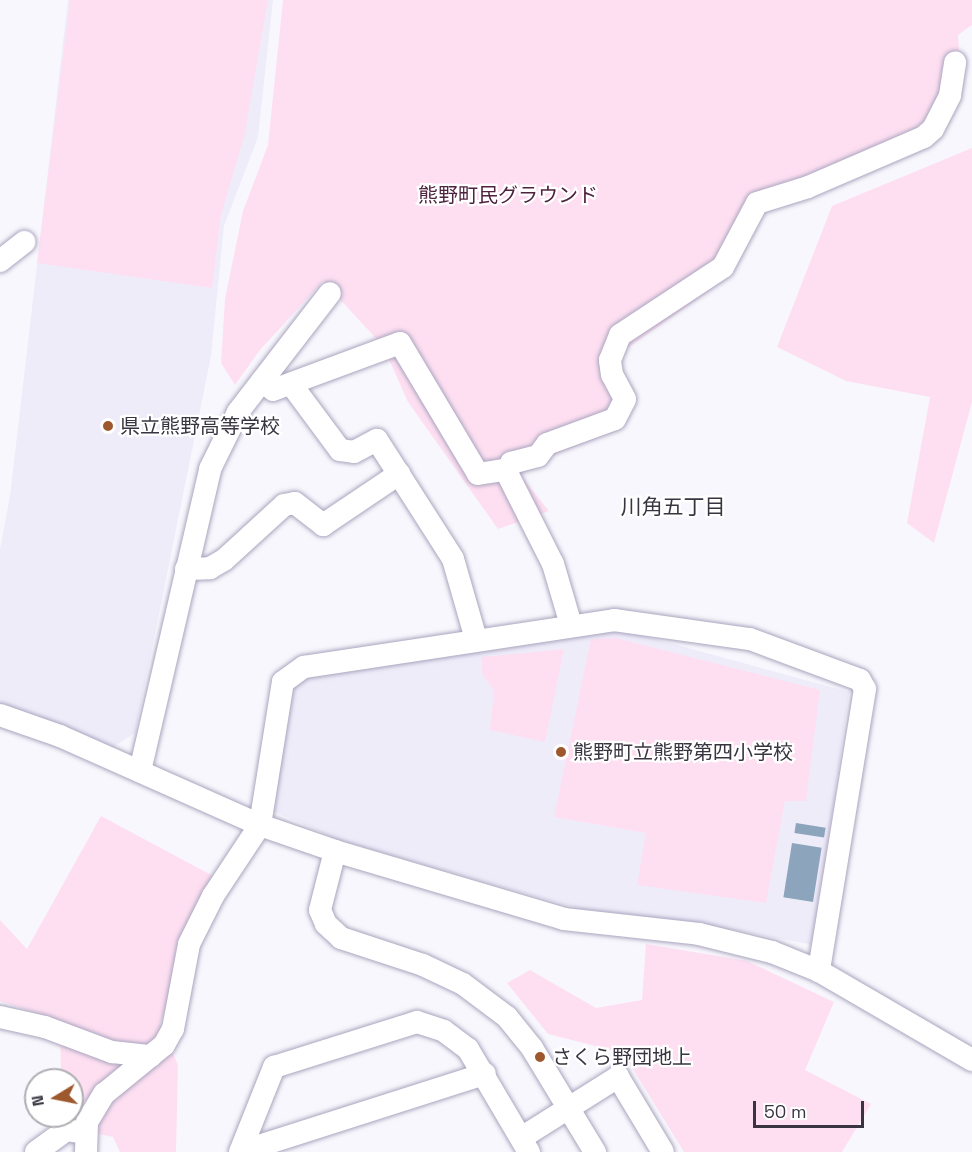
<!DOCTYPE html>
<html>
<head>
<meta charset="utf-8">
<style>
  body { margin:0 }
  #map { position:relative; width:972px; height:1152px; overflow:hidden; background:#f8f7fd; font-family:"Space Grotesk","Noto Sans JP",sans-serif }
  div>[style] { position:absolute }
  .built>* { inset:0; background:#efecfa }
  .green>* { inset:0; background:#fedff2 }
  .water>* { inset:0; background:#8da4bd; transform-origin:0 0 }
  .roads { filter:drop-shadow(0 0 2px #aaa5be) drop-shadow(0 0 2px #aaa5be) }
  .minor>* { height:22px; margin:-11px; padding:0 11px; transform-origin:11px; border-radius:11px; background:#fff }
  .dots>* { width:16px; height:16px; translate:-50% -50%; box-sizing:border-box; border:3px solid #fff; border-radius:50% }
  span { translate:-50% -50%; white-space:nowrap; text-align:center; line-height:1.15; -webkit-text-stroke:4.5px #fff; paint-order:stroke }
  .park-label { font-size:20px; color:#4d233f }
  .poi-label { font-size:20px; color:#383540 }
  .left { translate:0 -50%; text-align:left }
  .neighbourhood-label { font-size:21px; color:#383540 }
  .north { position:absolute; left:24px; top:1068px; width:60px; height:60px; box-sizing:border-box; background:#fff; border:2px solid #afaeb3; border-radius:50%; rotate:260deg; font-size:16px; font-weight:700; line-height:24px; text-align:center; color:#383540 }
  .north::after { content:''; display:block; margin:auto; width:21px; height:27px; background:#9e582e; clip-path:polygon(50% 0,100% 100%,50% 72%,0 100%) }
  .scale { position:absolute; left:753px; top:1101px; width:111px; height:27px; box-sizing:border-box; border:3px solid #383540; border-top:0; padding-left:8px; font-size:18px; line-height:21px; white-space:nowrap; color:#383540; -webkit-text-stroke:4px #fff; paint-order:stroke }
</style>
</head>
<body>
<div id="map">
  <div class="built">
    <i style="clip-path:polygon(68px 0,273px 0,258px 137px,224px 226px,211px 356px,135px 733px,112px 748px,0 709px,0 549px,10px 496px)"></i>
    <i style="clip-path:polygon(615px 628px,849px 692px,814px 945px,700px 924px,591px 912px,341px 841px,273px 811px,291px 683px,303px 676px)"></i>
  </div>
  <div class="green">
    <i style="clip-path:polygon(70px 0,268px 0,244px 137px,221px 215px,212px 288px,37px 263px)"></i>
    <i style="clip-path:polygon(283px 0,972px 0,972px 25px,958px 35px,961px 76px,928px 146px,761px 213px,729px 277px,622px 352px,622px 370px,631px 405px,616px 431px,558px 453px,520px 475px,549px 511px,498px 529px,408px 402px,383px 346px,323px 281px,260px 350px,235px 385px,221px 363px,225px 299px,243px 211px,268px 145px)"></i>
    <i style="clip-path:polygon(972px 148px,972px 402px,934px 543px,907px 523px,930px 397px,846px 381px,777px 347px,832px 206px)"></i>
    <i style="clip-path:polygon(616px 638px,820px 690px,806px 801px,785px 801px,766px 903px,637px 885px,646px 833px,554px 817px,591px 639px)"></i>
    <i style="clip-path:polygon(564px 649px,545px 742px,490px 730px,494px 691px,482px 674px,482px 657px)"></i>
    <i style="clip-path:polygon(101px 816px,213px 876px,160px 1024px,178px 1065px,176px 1152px,120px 1152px,113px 1137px,62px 1126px,62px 1116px,72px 1116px,72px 1080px,61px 1080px,60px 1021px,0 1001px,0 920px,27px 949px)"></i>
    <i style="clip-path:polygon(646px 944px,747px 961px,834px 1002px,805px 1070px,871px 1104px,842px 1152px,684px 1152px,623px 1053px,548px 1034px,507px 983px,530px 970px,596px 1008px,642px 1000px)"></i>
  </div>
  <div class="water">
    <i style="left:796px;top:823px;width:30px;height:10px;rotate:9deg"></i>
    <i style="left:792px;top:843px;width:30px;height:55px;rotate:9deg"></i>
  </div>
  <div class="roads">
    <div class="minor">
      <i style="left:0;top:261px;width:31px;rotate:-38deg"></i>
      <i style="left:262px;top:381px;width:14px;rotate:39deg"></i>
      <i style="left:273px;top:390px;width:135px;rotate:-20.3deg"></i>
      <i style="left:400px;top:343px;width:152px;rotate:59.2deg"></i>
      <i style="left:478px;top:474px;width:31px;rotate:-9deg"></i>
      <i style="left:291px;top:384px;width:82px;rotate:53.4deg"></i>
      <i style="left:340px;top:450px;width:14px;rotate:8deg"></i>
      <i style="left:354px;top:452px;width:26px;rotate:-28deg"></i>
      <i style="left:377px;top:440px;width:141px;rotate:57.4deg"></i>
      <i style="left:453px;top:559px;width:83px;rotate:74deg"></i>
      <i style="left:186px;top:569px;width:24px;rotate:-2deg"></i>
      <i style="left:210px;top:568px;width:16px;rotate:-30deg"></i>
      <i style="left:224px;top:560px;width:81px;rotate:-42.5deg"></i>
      <i style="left:284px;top:505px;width:11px;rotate:-10deg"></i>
      <i style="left:295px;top:503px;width:36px;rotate:38deg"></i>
      <i style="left:323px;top:525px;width:92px;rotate:-33.9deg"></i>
      <i style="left:571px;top:625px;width:64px;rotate:-106.4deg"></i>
      <i style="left:553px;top:564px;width:102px;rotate:-116.8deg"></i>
      <i style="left:507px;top:473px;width:11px;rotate:-68deg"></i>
      <i style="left:511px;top:463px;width:28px;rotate:-15deg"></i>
      <i style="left:538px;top:456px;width:15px;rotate:-53deg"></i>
      <i style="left:547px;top:444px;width:72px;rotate:-20.2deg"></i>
      <i style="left:615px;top:419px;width:22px;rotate:-63deg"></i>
      <i style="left:625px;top:399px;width:27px;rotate:-118deg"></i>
      <i style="left:612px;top:375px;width:15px;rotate:-98deg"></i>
      <i style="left:610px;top:360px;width:27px;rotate:-68deg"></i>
      <i style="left:620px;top:335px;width:123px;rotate:-33.4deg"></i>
      <i style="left:723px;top:267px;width:72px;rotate:-62deg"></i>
      <i style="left:757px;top:203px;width:53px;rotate:-17.4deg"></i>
      <i style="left:808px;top:187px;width:126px;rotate:-23.3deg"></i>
      <i style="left:924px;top:137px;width:12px;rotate:-42deg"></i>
      <i style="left:933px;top:129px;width:38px;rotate:-63deg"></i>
      <i style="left:950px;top:95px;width:33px;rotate:-81deg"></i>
      <i style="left:0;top:715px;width:64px;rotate:19.3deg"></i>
      <i style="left:60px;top:736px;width:219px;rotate:24deg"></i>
      <i style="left:260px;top:825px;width:79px;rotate:19.1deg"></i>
      <i style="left:335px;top:851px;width:239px;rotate:16.5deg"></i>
      <i style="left:564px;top:919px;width:136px;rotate:6.3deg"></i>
      <i style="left:699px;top:934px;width:75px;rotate:13.9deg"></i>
      <i style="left:772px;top:952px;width:51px;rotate:22deg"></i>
      <i style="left:819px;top:971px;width:177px;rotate:30.2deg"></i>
      <i style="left:140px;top:771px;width:310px;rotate:-76.9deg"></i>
      <i style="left:210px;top:469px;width:64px;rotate:-63.8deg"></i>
      <i style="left:238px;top:412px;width:150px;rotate:-52.3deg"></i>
      <i style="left:335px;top:851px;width:61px;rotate:104.3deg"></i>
      <i style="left:320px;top:910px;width:15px;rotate:67deg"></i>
      <i style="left:326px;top:924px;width:21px;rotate:43deg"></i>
      <i style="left:341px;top:938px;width:86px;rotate:18.2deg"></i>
      <i style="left:423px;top:965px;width:44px;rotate:25.4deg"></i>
      <i style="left:463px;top:984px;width:55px;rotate:36.9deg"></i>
      <i style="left:507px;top:1017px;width:40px;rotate:51deg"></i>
      <i style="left:532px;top:1048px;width:122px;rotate:58.8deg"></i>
      <i style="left:0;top:1017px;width:46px;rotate:12.5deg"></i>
      <i style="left:45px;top:1027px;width:72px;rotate:20.5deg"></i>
      <i style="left:112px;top:1052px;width:39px;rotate:6deg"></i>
      <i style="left:521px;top:1138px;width:115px;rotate:-32.2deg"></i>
      <i style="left:618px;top:1077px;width:87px;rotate:59deg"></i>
      <i style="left:36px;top:1152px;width:37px;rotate:-36deg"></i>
      <i style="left:66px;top:1130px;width:19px;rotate:9deg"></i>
      <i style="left:86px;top:1152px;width:30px;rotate:-88deg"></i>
      <i style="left:87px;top:1122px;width:33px;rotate:-59deg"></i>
      <i style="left:104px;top:1094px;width:77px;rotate:-39.2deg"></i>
      <i style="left:164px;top:1045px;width:18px;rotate:-61deg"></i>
      <i style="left:173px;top:1029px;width:86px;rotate:-79.3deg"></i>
      <i style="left:189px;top:944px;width:54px;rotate:-63.4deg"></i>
      <i style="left:213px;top:896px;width:85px;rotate:-56.5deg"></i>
      <i style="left:260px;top:825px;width:145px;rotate:-80.9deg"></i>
      <i style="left:283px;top:682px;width:26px;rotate:-36deg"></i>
      <i style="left:304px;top:667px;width:314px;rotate:-8.6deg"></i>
      <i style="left:614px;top:620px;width:137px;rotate:8deg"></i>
      <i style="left:750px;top:639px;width:117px;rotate:20.4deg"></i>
      <i style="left:860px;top:680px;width:10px;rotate:61deg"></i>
      <i style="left:865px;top:689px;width:286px;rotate:99.3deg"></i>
      <i style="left:240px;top:1152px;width:92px;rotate:-68.2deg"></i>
      <i style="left:274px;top:1067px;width:150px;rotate:-17.5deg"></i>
      <i style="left:417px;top:1022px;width:28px;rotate:18deg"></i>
      <i style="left:444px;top:1031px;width:30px;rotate:37deg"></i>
      <i style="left:468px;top:1049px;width:120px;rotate:59.4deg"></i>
      <i style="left:240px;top:1152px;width:257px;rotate:-17.7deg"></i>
    </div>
  </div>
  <div class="dots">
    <i style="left:108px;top:426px;background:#9e582e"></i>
    <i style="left:561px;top:752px;background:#9e582e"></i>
    <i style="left:540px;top:1057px;background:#9e582e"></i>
  </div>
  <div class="park-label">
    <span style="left:508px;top:195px">熊野町民グラウンド</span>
  </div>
  <div class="poi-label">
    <span class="left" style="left:120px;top:426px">県立熊野高等学校</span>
    <span class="left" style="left:573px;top:752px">熊野町立熊野第四小学校</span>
    <span class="left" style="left:552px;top:1057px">さくら野団地上</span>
  </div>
  <div class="neighbourhood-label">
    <span style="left:673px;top:507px">川角五丁目</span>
  </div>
  <div class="north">N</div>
  <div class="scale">50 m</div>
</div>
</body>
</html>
